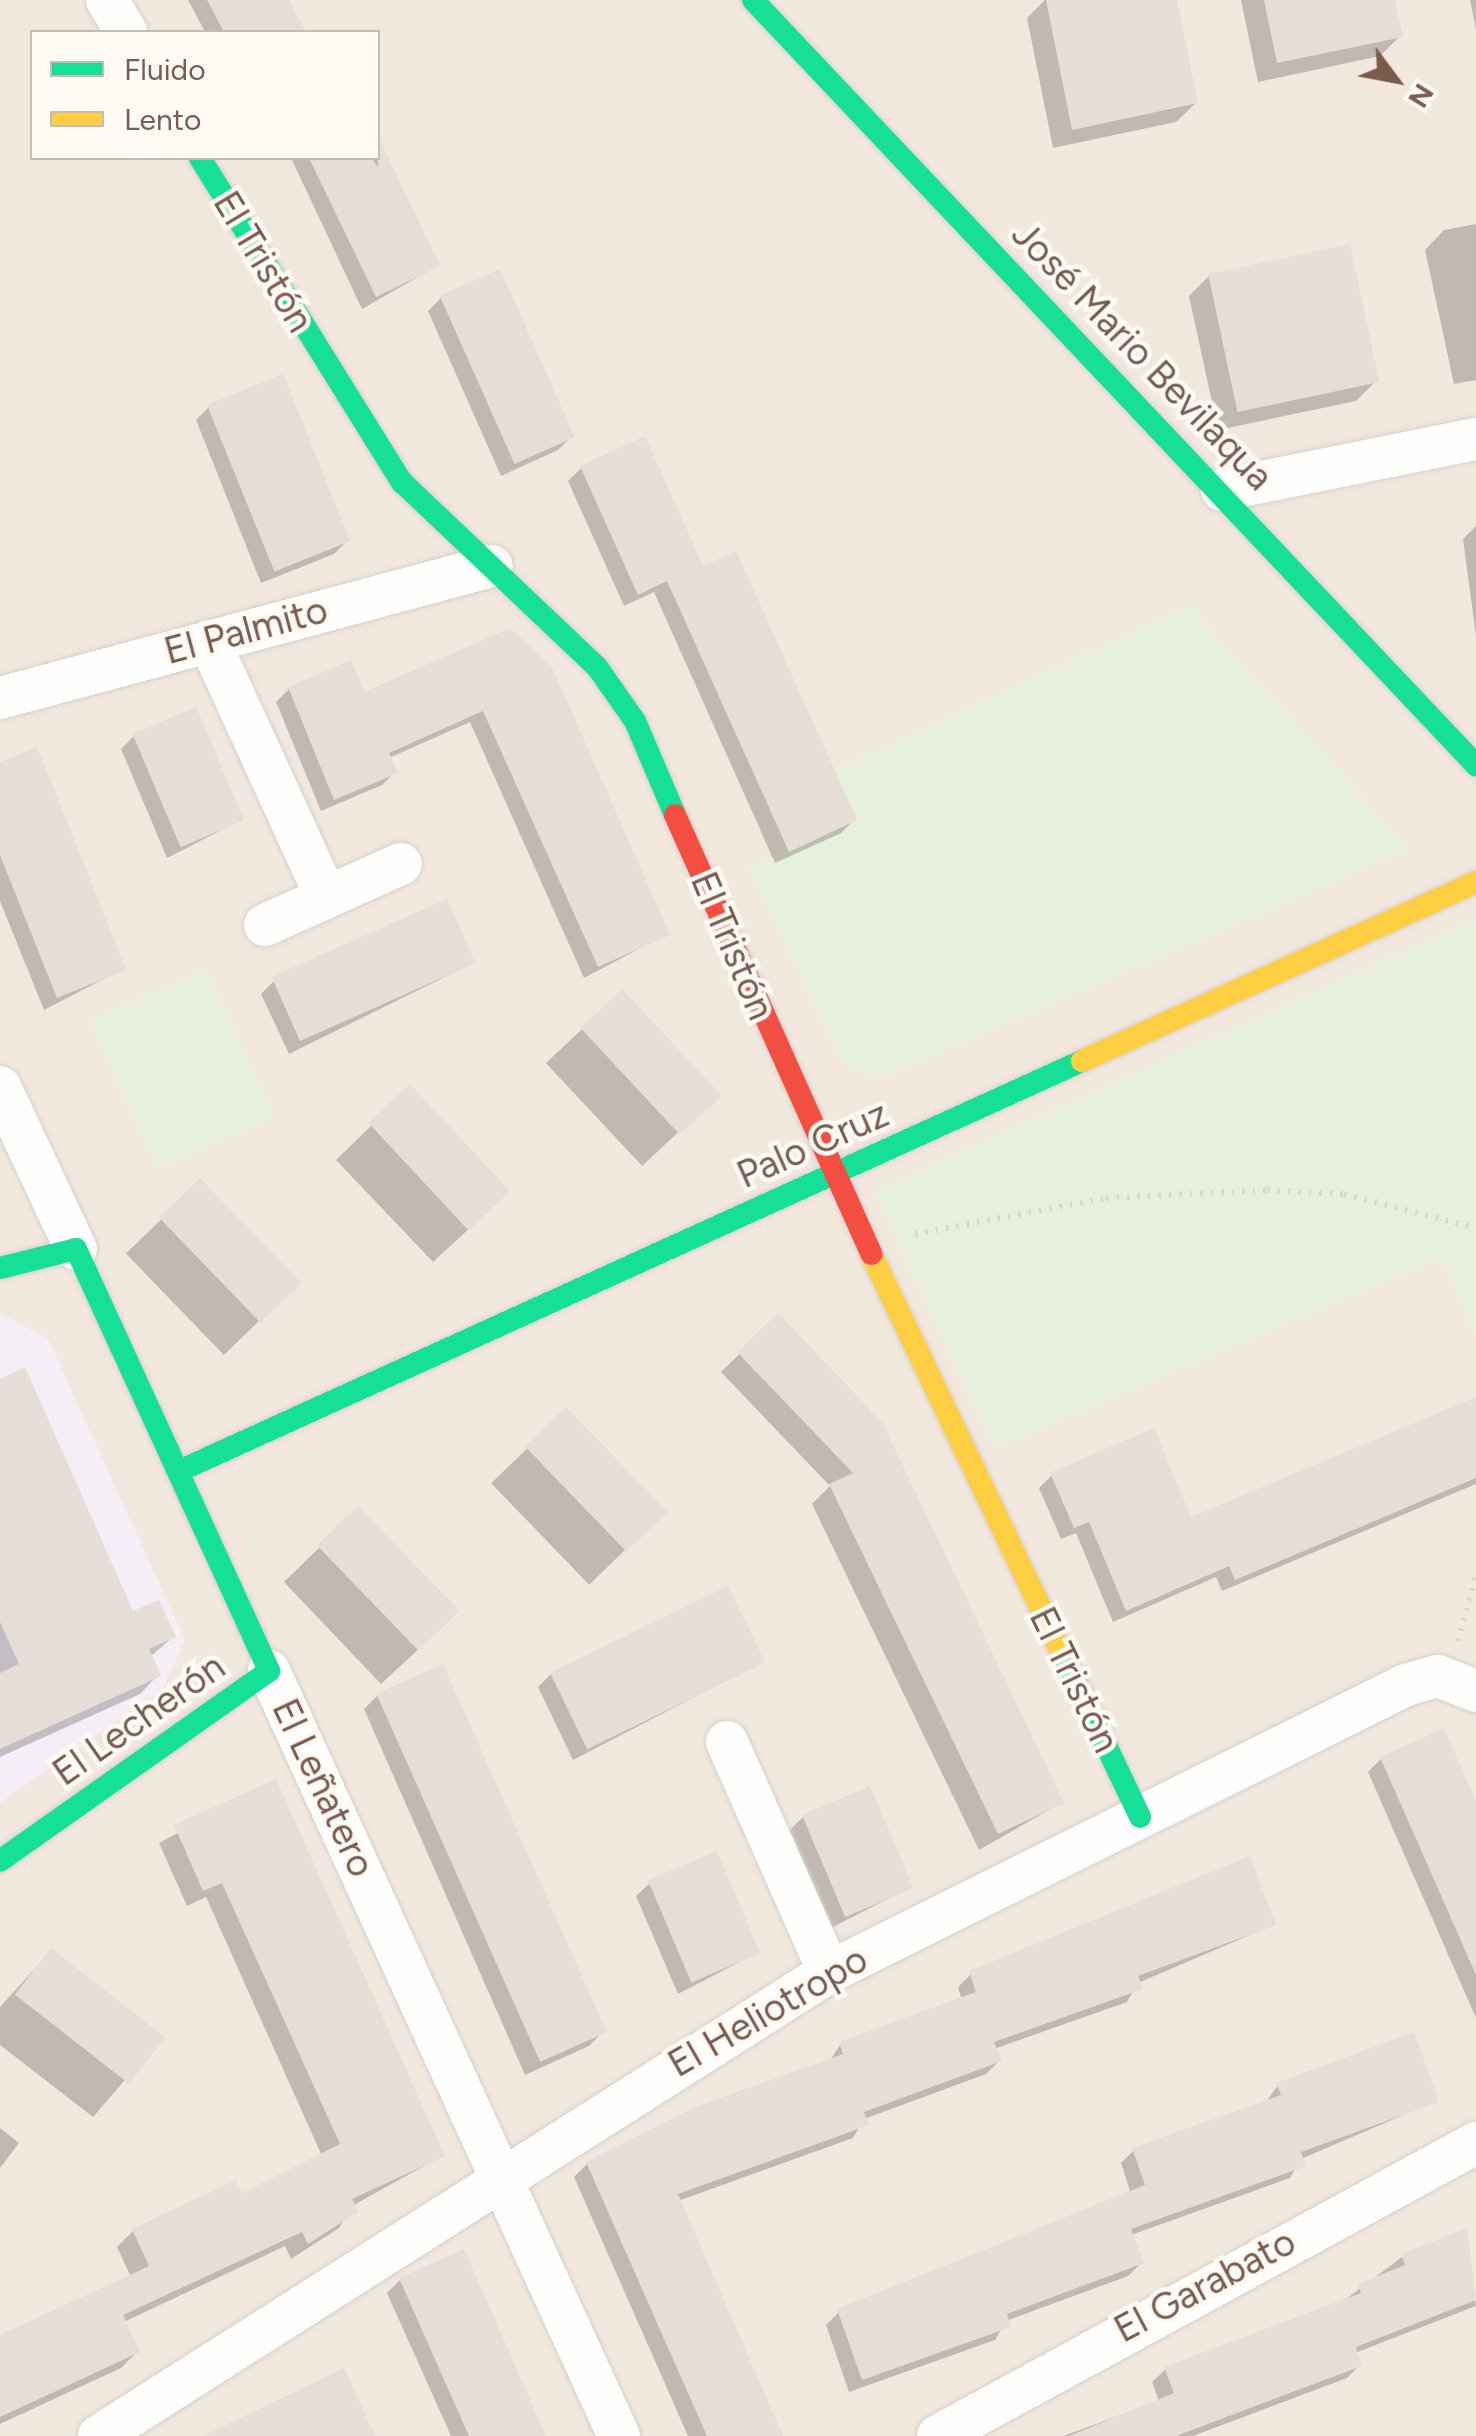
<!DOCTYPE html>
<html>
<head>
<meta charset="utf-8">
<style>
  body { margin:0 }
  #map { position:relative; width:1476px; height:2436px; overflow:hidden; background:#f9f5f0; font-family:Figtree,sans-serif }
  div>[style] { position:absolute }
  .residential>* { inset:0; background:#f2e8de }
  .education>* { inset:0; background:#f6eef6 }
  .green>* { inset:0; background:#e7f0db; transform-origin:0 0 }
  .shadow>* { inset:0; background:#0003; transform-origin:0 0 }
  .building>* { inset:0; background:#e6ded7; transform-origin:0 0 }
  .path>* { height:6px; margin-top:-3px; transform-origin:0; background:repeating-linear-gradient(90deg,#dcd5d0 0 2.5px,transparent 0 10.5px) }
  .roads { filter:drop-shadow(0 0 2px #d7d1cb) drop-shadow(0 0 2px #d7d1cb) }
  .street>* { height:42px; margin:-21px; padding:0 21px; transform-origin:21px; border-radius:21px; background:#fefefd }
  .fast>* { height:22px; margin:-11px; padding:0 11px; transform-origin:11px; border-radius:11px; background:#16e098 }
  .slow>* { height:22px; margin:-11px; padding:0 11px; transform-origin:11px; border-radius:11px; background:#ffcf43 }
  .jam>* { height:22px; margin:-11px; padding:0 11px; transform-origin:11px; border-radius:11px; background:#f24e42 }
  span { translate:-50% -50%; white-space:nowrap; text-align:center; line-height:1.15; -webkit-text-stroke:9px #fffaf3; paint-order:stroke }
  .street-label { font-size:38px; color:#7a5c4d }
  .legend { position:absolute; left:30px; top:30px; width:350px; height:130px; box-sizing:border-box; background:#fffaf3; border:2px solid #cabbb1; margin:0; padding:12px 18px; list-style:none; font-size:30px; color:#7a5c4d }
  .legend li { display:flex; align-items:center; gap:20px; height:50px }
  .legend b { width:50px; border:2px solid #cabbb1 }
  .north { position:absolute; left:1346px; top:30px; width:100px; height:100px; -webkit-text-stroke:8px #fffaf3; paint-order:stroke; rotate:122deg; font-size:28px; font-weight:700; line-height:40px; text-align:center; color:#7a5c4d }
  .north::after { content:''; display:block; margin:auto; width:35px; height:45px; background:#7a5c4d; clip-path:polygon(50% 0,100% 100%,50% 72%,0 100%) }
</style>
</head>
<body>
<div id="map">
  <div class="residential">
    <i style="clip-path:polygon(evenodd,0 0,1476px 0,1476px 2436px,0 2436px,0 0,32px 32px,378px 32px,378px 158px,32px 158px,32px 32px)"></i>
  </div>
  <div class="education">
    <i style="clip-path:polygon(0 1313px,48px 1339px,185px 1640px,163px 1688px,0 1803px)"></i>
  </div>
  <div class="green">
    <i style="clip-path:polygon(1189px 605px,1410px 849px,877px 1080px,844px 1064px,748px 869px,856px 820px,834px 770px)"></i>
    <i style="clip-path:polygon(1476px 918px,1476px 1336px,1441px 1258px,994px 1449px,874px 1191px)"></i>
    <i style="left:207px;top:968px;width:163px;height:128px;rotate:66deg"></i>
  </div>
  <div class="shadow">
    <i style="clip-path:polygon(188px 0,286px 0,303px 32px,205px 32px)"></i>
    <i style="clip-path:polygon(1045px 0,1175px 0,1196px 103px,1176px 122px,1053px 148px,1027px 18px)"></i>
    <i style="clip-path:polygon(1241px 0,1393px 0,1400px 36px,1380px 56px,1258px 82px)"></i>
    <i style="clip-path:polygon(1470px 0,1476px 0,1476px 29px)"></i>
    <i style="clip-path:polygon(378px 141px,437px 266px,362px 309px,291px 158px,378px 158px)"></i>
    <i style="clip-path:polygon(1476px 224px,1476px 380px,1454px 384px,1425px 250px,1444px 230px)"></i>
    <i style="clip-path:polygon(1209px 276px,1376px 381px,1356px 401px,1218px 430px,1189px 296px)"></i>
    <i style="clip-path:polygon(441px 298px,571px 437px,558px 450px,501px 476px,428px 311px)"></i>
    <i style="clip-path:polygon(209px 407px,347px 541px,334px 554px,261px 583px,196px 420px)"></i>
    <i style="clip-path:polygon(581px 468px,702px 569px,854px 820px,841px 833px,775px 863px,654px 592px,624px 606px,568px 481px)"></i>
    <i style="clip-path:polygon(1476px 526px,1476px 636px,1463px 539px)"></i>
    <i style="clip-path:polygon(510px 631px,667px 934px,584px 978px,470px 722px,389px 758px,395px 772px,382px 785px,321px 811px,276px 702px,289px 689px,363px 696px)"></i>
    <i style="clip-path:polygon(134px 736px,241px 820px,167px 858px,121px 749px)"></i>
    <i style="clip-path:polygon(0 765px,123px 969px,44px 1010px,0 901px)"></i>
    <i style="clip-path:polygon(473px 963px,289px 1054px,261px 994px,274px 981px)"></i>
    <i style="left:622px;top:992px;width:141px;height:104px;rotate:47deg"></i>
    <i style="clip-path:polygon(410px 1088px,472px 1226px,433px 1262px,336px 1160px)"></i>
    <i style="left:200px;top:1182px;width:141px;height:103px;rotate:46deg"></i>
    <i style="clip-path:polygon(778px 1316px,1061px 1803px,979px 1850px,812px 1504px,830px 1486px,721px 1372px)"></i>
    <i style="clip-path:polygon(0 1381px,132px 1615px,173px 1637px,150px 1657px,158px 1675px,140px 1694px,0 1757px)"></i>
    <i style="clip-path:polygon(1476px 1399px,1476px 1484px,1222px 1591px,1216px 1577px,1113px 1622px,1076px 1533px,1061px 1539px,1039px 1488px,1052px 1475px,1190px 1520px)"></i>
    <i style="left:566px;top:1411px;width:141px;height:104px;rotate:46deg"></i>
    <i style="clip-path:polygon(358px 1510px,421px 1647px,381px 1684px,284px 1582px)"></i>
    <i style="clip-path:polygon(762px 1662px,573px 1760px,538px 1687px,551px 1674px)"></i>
    <i style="clip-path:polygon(377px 1696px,602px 2033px,589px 2046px,525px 2075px,364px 1709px)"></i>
    <i style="clip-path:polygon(1381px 1759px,1476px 1808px,1476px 2018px,1368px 1772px)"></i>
    <i style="clip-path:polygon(275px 1782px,442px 2156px,352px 2206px,339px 2228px,291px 2259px,285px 2246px,124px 2322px,137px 2352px,121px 2368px,0 2424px,0 2337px,131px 2277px,117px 2247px,133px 2231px,241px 2196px,322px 2156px,206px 1897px,187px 1906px,159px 1843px)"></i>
    <i style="clip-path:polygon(803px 1817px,911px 1887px,831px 1928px,790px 1830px)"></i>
    <i style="clip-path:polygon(650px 1883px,757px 1953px,678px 1994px,636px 1896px)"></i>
    <i style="clip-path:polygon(1273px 1925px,1138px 1983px,1127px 2002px,994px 2049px,999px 2061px,986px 2074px,864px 2119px,853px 2138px,678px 2201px,781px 2436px,688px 2436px,574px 2177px,587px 2164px,829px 2062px,840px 2045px,962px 2000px,958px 1987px,971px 1974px)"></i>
    <i style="clip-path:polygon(51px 1951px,162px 2037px,93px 2117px,0 2045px,0 2007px)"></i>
    <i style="clip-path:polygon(1278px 2085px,1436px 2101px,1301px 2159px,1290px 2178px,1131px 2235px,1141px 2263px,1128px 2276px,1006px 2321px,995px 2340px,849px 2392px,826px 2325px,839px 2312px,1130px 2191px,1121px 2163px,1134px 2150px,1266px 2102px)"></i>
    <i style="clip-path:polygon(0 2128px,19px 2143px,0 2168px)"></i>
    <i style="clip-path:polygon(1465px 2232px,1476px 2306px,1355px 2353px,1360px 2365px,1347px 2378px,1193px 2436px,1063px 2436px,1159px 2401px,1152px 2382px,1166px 2369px,1346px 2299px,1402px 2257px)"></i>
    <i style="clip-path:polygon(400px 2280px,543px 2436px,451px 2436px,387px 2293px)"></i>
  </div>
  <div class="building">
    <i style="clip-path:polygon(207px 0,289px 0,306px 32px,224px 32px)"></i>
    <i style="clip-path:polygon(1046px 0,1177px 0,1198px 103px,1072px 130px)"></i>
    <i style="clip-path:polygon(1264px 0,1395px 0,1403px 37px,1277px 63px)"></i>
    <i style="clip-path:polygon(378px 136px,440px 266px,376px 297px,309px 158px,372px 158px,378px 168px)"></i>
    <i style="left:1350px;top:244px;width:141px;height:145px;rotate:78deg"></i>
    <i style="left:500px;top:269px;width:184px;height:66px;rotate:66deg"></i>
    <i style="left:283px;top:374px;width:180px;height:82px;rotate:68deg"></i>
    <i style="clip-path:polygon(645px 436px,703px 566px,736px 551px,857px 820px,789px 852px,667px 581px,638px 595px,580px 466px)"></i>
    <i style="clip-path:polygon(510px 628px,552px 667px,670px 935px,598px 967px,483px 711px,389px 753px,398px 773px,334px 800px,288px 687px,351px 660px,364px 692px)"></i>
    <i style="left:196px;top:707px;width:123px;height:69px;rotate:67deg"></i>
    <i style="clip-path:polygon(37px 747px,126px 970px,57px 998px,0 855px,0 762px)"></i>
    <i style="left:447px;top:899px;width:70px;height:192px;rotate:66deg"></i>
    <i style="left:622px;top:989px;width:146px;height:57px;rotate:47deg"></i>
    <i style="left:410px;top:1084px;width:147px;height:57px;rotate:47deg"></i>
    <i style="left:200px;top:1178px;width:146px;height:57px;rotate:46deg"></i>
    <i style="clip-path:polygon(778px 1313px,882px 1422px,1064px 1803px,998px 1834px,829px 1484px,853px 1473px,737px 1352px)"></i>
    <i style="clip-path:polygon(25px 1367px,133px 1611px,159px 1600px,176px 1637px,149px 1649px,161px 1676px,0 1749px,0 1673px,19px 1664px,0 1622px,0 1379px)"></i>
    <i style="clip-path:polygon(1476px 1397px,1476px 1478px,1235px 1580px,1229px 1566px,1126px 1611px,1089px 1522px,1074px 1528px,1050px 1473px,1154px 1428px,1191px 1517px)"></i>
    <i style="left:566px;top:1407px;width:146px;height:57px;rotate:46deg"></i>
    <i style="left:358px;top:1506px;width:146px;height:57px;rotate:46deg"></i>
    <i style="left:728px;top:1586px;width:85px;height:198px;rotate:64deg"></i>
    <i style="left:443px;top:1664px;width:403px;height:73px;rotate:66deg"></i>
    <i style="clip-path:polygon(1444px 1728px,1476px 1801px,1476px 1975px,1380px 1757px)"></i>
    <i style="clip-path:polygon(276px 1779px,445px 2156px,352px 2199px,358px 2212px,308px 2244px,302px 2232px,123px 2315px,140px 2352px,0 2417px,0 2335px,149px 2266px,132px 2229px,236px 2180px,242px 2193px,340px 2144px,222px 1883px,203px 1891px,174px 1825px)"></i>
    <i style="left:870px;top:1786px;width:111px;height:74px;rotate:67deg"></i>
    <i style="left:717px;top:1851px;width:111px;height:75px;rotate:67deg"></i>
    <i style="clip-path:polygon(1250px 1856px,1276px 1925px,1138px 1976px,1143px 1989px,994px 2042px,1002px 2061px,864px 2112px,869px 2125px,678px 2194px,783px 2436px,707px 2436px,586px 2162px,695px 2107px,843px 2054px,839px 2042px,976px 1992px,969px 1971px)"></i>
    <i style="left:51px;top:1948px;width:145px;height:59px;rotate:38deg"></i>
    <i style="clip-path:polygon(1414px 2032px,1439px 2102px,1301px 2152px,1306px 2166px,1131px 2229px,1144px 2263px,1007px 2314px,1011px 2327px,862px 2380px,837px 2309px,1145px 2185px,1132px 2148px,1281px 2095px,1276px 2083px)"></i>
    <i style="clip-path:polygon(1467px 2228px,1476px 2300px,1356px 2347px,1362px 2366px,1176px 2436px,1069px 2436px,1174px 2393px,1164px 2367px,1361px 2293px,1358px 2284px,1405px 2265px,1401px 2254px)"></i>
    <i style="clip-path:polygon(464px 2249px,508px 2349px,546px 2436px,469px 2436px,399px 2278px)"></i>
    <i style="clip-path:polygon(344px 2368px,375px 2436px,203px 2436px)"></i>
  </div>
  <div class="path">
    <i style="left:915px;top:1234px;width:194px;rotate:-10.7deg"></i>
    <i style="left:1106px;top:1198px;width:161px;rotate:-2.8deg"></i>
    <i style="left:1267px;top:1190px;width:77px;rotate:3deg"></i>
    <i style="left:1344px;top:1194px;width:136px;rotate:14.4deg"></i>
    <i style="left:1458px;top:1641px;width:67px;rotate:-74.5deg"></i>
  </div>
  <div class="roads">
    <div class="street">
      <i style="left:107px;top:0;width:37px;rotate:59deg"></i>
      <i style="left:1222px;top:490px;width:259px;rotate:-11.4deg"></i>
      <i style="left:209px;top:641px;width:281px;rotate:65.4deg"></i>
      <i style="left:0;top:698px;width:509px;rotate:-15.02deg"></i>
      <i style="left:265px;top:925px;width:149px;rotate:-24.2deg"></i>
      <i style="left:0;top:1087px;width:179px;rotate:64.9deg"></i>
      <i style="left:269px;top:1671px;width:841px;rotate:65.42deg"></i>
      <i style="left:727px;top:1742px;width:252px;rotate:66.1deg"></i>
      <i style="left:99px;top:2436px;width:865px;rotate:-32.44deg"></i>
      <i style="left:829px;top:1972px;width:644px;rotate:-26.45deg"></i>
      <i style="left:1406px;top:1685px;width:33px;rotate:-16deg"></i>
      <i style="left:1438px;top:1676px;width:41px;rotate:21.5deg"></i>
      <i style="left:938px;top:2436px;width:613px;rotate:-28.57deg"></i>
    </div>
    <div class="fast">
      <i style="left:753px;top:0;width:1053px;rotate:46.62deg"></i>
      <i style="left:200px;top:158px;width:382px;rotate:58.1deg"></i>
      <i style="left:402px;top:482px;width:269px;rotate:43.5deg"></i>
      <i style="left:597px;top:667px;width:66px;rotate:54.9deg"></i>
      <i style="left:635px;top:721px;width:102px;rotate:66.9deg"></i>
      <i style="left:0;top:1268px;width:78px;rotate:-14deg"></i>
      <i style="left:76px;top:1249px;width:464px;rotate:65.4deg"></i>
      <i style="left:269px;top:1671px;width:329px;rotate:144.8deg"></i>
      <i style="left:179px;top:1471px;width:992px;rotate:-24.42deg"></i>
      <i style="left:1060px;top:1649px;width:186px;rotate:64.5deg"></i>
    </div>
    <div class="slow">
      <i style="left:1082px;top:1061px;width:433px;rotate:-24.4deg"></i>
      <i style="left:871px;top:1254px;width:438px;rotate:64.4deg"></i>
    </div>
    <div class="jam">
      <i style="left:675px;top:815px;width:481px;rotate:65.9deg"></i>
    </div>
  </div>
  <div class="street-label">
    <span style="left:263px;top:262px;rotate:59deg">El Tristón</span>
    <span style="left:1142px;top:356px;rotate:46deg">José Mario Bevilaqua</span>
    <span style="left:246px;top:631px;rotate:-15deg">El Palmito</span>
    <span style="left:732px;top:946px;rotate:67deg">El Tristón</span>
    <span style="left:813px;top:1145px;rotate:-24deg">Palo Cruz</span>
    <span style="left:1074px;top:1680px;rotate:64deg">El Tristón</span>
    <span style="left:139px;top:1720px;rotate:-35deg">El Lecherón</span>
    <span style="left:323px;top:1788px;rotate:65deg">El Leñatero</span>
    <span style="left:768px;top:2012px;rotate:-30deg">El Heliotropo</span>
    <span style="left:1205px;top:2286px;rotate:-28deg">El Garabato</span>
  </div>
  <ul class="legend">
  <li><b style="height:12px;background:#16e098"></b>Fluido</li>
  <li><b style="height:12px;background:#ffcf43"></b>Lento</li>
  </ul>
  <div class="north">N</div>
</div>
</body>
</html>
